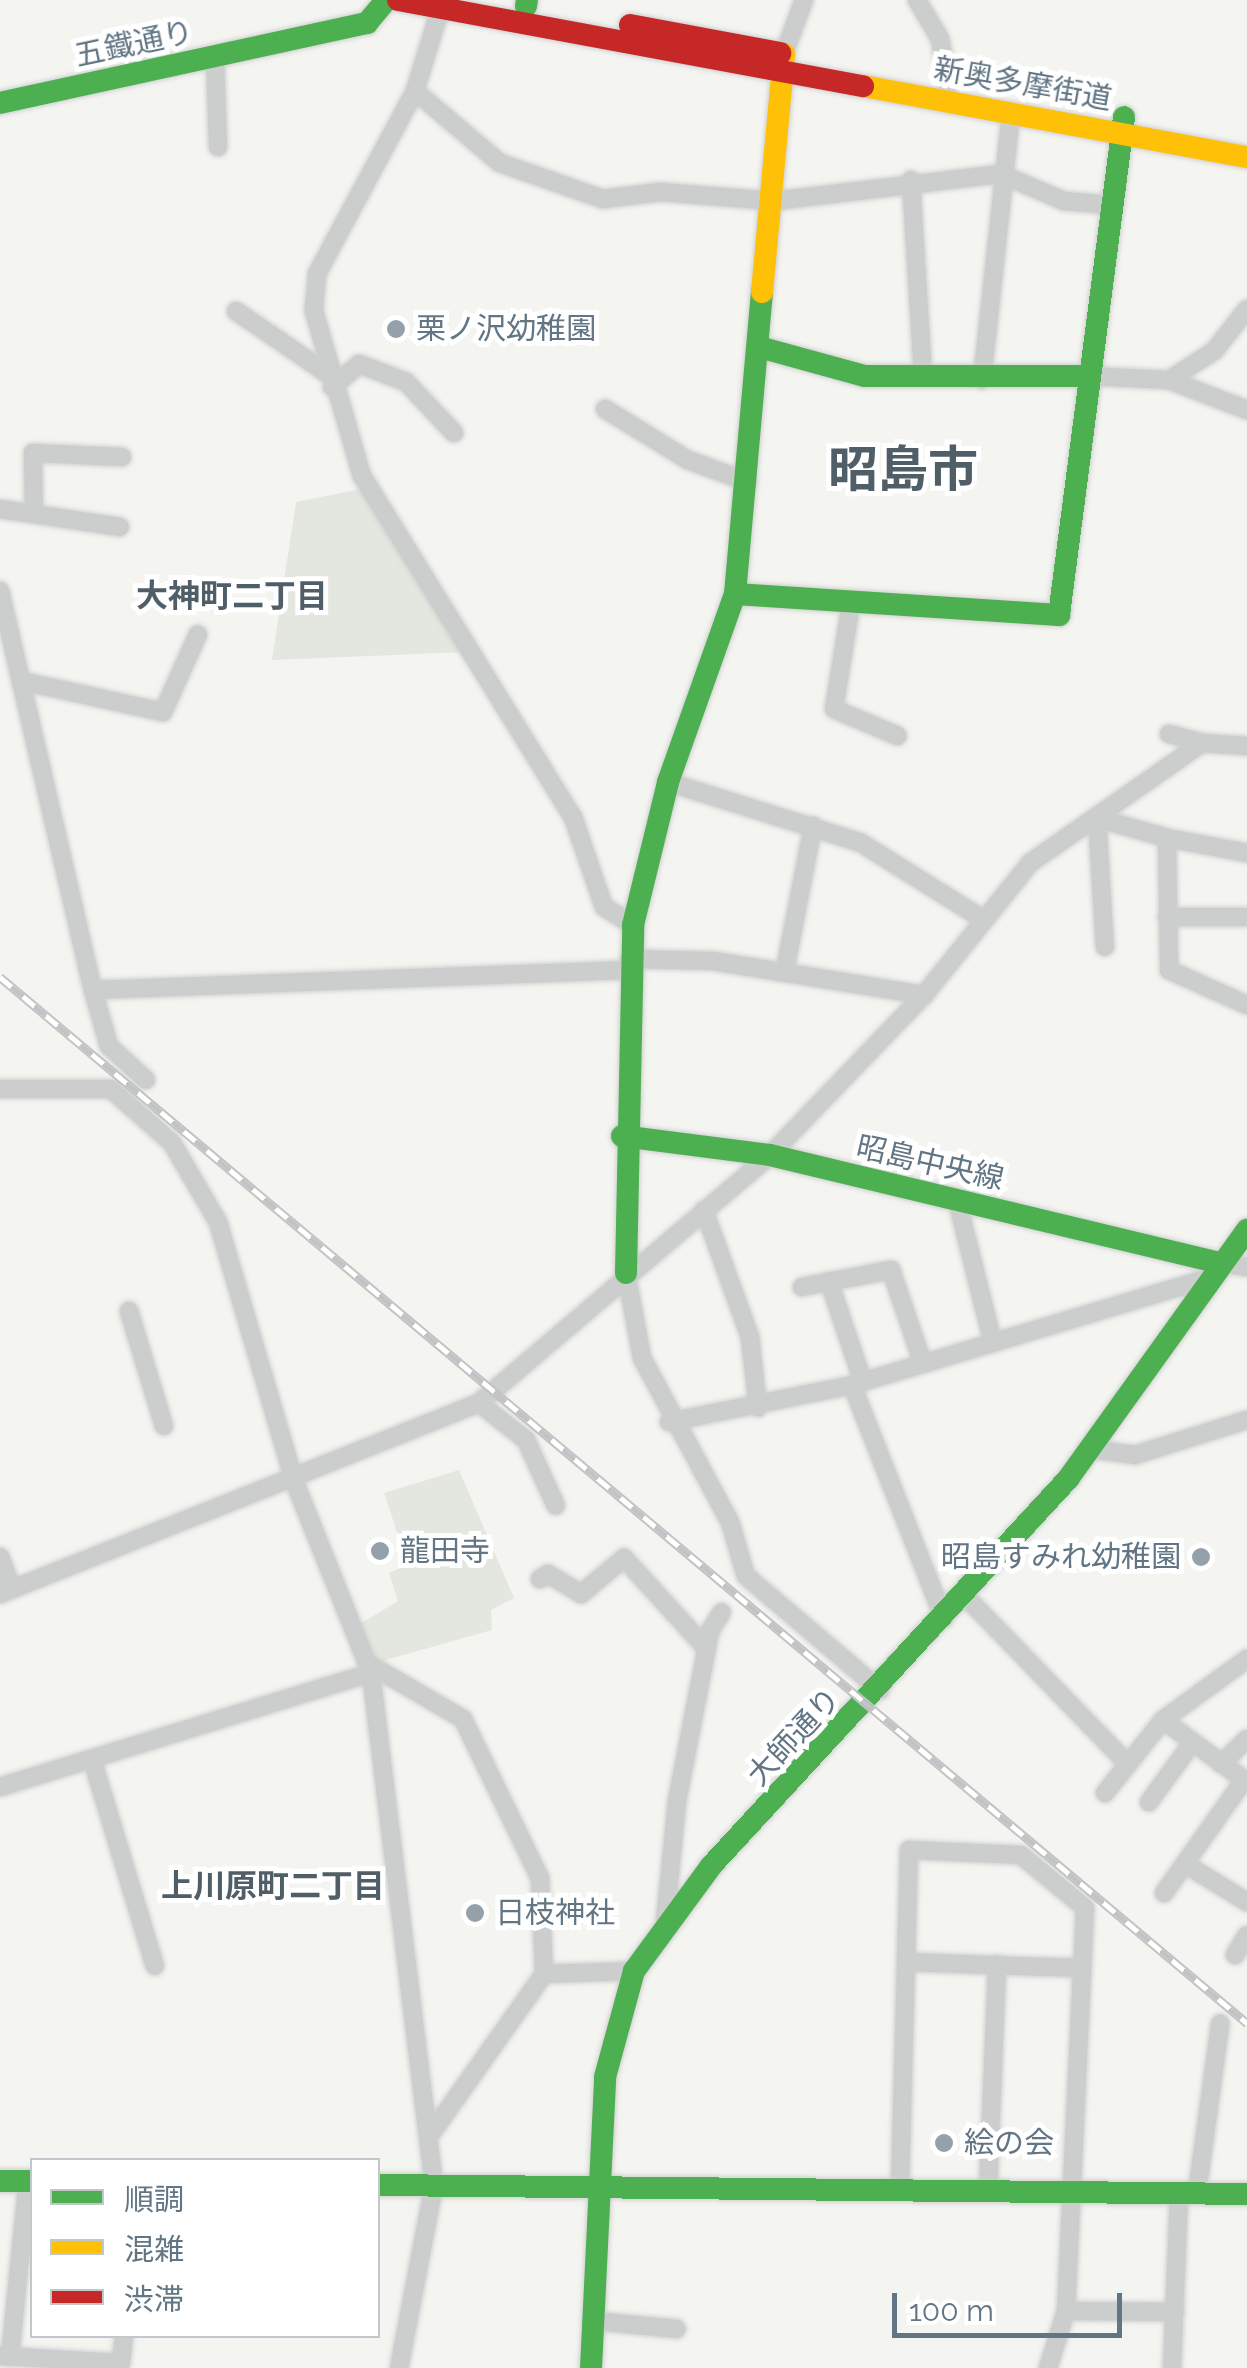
<!DOCTYPE html>
<html>
<head>
<meta charset="utf-8">
<style>
  body { margin:0 }
  #map { position:relative; width:1247px; height:2368px; overflow:hidden; background:#f4f4f1; font-family:Raleway,"Noto Sans JP",sans-serif }
  div>[style] { position:absolute }
  .green>* { inset:0; background:#e3e7df }
  .roads { filter:drop-shadow(0 0 2px #d0d1d1) drop-shadow(0 0 2px #d0d1d1) }
  .street>* { height:18px; margin:-9px; padding:0 9px; transform-origin:9px; border-radius:9px; background:#cccece }
  .fast>* { height:22px; margin:-11px; padding:0 11px; transform-origin:11px; border-radius:11px; background:#4caf50 }
  .slow>* { height:22px; margin:-11px; padding:0 11px; transform-origin:11px; border-radius:11px; background:#ffc107 }
  .jam>* { height:22px; margin:-11px; padding:0 11px; transform-origin:11px; border-radius:11px; background:#c62828 }
  .rail>* { height:9px; margin-top:-4.5px; transform-origin:0; background:repeating-linear-gradient(90deg,#fff 0 15px,#c1c3c4 0 30px); box-sizing:border-box; border-block:2px solid #c1c3c4 }
  .dots>* { width:28px; height:28px; translate:-50% -50%; box-sizing:border-box; border:5px solid #fff; border-radius:50% }
  span { translate:-50% -50%; white-space:nowrap; text-align:center; line-height:1.15; -webkit-text-stroke:10px #fff; paint-order:stroke }
  .street-label { font-size:30px; color:#617584 }
  .poi-label { font-size:30px; color:#617584 }
  .left { translate:0 -50%; text-align:left }
  .right { translate:-100% -50%; text-align:right }
  .neighbourhood-label { font-size:32px; color:#505e68; font-weight:700 }
  .town-label { font-size:50px; color:#505e68; font-weight:700 }
  .legend { position:absolute; left:30px; top:2158px; width:350px; height:180px; box-sizing:border-box; background:#fff; border:2px solid #c0c8ce; margin:0; padding:12px 18px; list-style:none; font-size:30px; color:#617584 }
  .legend li { display:flex; align-items:center; gap:20px; height:50px }
  .legend b { width:50px; border:2px solid #c0c8ce }
  .scale { position:absolute; left:892px; top:2293px; width:230px; height:45px; box-sizing:border-box; border:5px solid #617584; border-top:0; padding-left:12px; font-size:30px; line-height:35px; white-space:nowrap; color:#617584; -webkit-text-stroke:8px #fff; paint-order:stroke }
</style>
</head>
<body>
<div id="map">
  <div class="green">
    <i style="clip-path:polygon(366px 488px,466px 652px,272px 660px,296px 502px)"></i>
    <i style="clip-path:polygon(459px 1470px,514px 1598px,491px 1610px,492px 1630px,382px 1661px,368px 1656px,358px 1625px,398px 1601px,389px 1573px,408px 1565px,384px 1493px)"></i>
  </div>
  <div class="roads">
    <div class="street">
      <i style="left:443px;top:0;width:95px;rotate:107.1deg"></i>
      <i style="left:415px;top:91px;width:208px;rotate:118.2deg"></i>
      <i style="left:317px;top:274px;width:37px;rotate:95deg"></i>
      <i style="left:314px;top:311px;width:172px;rotate:73.8deg"></i>
      <i style="left:362px;top:476px;width:401px;rotate:58.3deg"></i>
      <i style="left:573px;top:817px;width:95px;rotate:71deg"></i>
      <i style="left:604px;top:907px;width:34px;rotate:32deg"></i>
      <i style="left:917px;top:0;width:45px;rotate:59.5deg"></i>
      <i style="left:940px;top:39px;width:46px;rotate:79.9deg"></i>
      <i style="left:784px;top:54px;width:58px;rotate:-69.7deg"></i>
      <i style="left:215px;top:57px;width:90px;rotate:88.1deg"></i>
      <i style="left:415px;top:91px;width:111px;rotate:40.3deg"></i>
      <i style="left:500px;top:163px;width:109px;rotate:19.3deg"></i>
      <i style="left:603px;top:199px;width:57px;rotate:-7deg"></i>
      <i style="left:660px;top:192px;width:114px;rotate:4.5deg"></i>
      <i style="left:774px;top:201px;width:229px;rotate:-6.8deg"></i>
      <i style="left:1001px;top:174px;width:69px;rotate:23.2deg"></i>
      <i style="left:1064px;top:201px;width:47px;rotate:4.9deg"></i>
      <i style="left:911px;top:180px;width:198px;rotate:86.5deg"></i>
      <i style="left:236px;top:311px;width:112px;rotate:34.4deg"></i>
      <i style="left:1088px;top:376px;width:81px;rotate:2.8deg"></i>
      <i style="left:1169px;top:380px;width:84px;rotate:21deg"></i>
      <i style="left:982px;top:380px;width:269px;rotate:-83.8deg"></i>
      <i style="left:1169px;top:380px;width:54px;rotate:-32.8deg"></i>
      <i style="left:1214px;top:351px;width:53px;rotate:-51.8deg"></i>
      <i style="left:332px;top:387px;width:35px;rotate:-40deg"></i>
      <i style="left:359px;top:364px;width:50px;rotate:21deg"></i>
      <i style="left:406px;top:382px;width:70px;rotate:46.7deg"></i>
      <i style="left:605px;top:409px;width:97px;rotate:31.6deg"></i>
      <i style="left:688px;top:460px;width:64px;rotate:20.1deg"></i>
      <i style="left:0;top:509px;width:121px;rotate:8.5deg"></i>
      <i style="left:34px;top:513px;width:60px;rotate:-91deg"></i>
      <i style="left:33px;top:453px;width:89px;rotate:2.6deg"></i>
      <i style="left:0;top:591px;width:410px;rotate:76.9deg"></i>
      <i style="left:93px;top:990px;width:535px;rotate:-2.14deg"></i>
      <i style="left:851px;top:603px;width:107px;rotate:99.1deg"></i>
      <i style="left:834px;top:709px;width:69px;rotate:22.9deg"></i>
      <i style="left:26px;top:682px;width:140px;rotate:12.4deg"></i>
      <i style="left:163px;top:712px;width:85px;rotate:-65.8deg"></i>
      <i style="left:1169px;top:734px;width:34px;rotate:15deg"></i>
      <i style="left:668px;top:782px;width:202px;rotate:17.5deg"></i>
      <i style="left:861px;top:843px;width:142px;rotate:32deg"></i>
      <i style="left:1097px;top:818px;width:73px;rotate:15.9deg"></i>
      <i style="left:1167px;top:838px;width:132px;rotate:89.1deg"></i>
      <i style="left:1169px;top:970px;width:85px;rotate:24.2deg"></i>
      <i style="left:1097px;top:818px;width:129px;rotate:86.5deg"></i>
      <i style="left:1167px;top:838px;width:81px;rotate:10.6deg"></i>
      <i style="left:1167px;top:917px;width:80px"></i>
      <i style="left:629px;top:959px;width:84px;rotate:1.4deg"></i>
      <i style="left:713px;top:961px;width:214px;rotate:9.2deg"></i>
      <i style="left:785px;top:970px;width:147px;rotate:-79deg"></i>
      <i style="left:93px;top:990px;width:58px;rotate:74.1deg"></i>
      <i style="left:109px;top:1046px;width:50px;rotate:42.6deg"></i>
      <i style="left:0;top:1089px;width:111px"></i>
      <i style="left:111px;top:1089px;width:81px;rotate:41.5deg"></i>
      <i style="left:172px;top:1143px;width:91px;rotate:59.8deg"></i>
      <i style="left:218px;top:1222px;width:272px;rotate:73.6deg"></i>
      <i style="left:295px;top:1483px;width:205px;rotate:68.2deg"></i>
      <i style="left:371px;top:1673px;width:516px;rotate:82.99deg"></i>
      <i style="left:434px;top:2185px;width:186px;rotate:100.8deg"></i>
      <i style="left:957px;top:1200px;width:147px;rotate:75.9deg"></i>
      <i style="left:704px;top:1210px;width:135px;rotate:70.1deg"></i>
      <i style="left:750px;top:1337px;width:71px;rotate:83.6deg"></i>
      <i style="left:1221px;top:1263px;width:26px;rotate:9deg"></i>
      <i style="left:626px;top:1273px;width:86px;rotate:79.3deg"></i>
      <i style="left:642px;top:1358px;width:186px;rotate:61.8deg"></i>
      <i style="left:730px;top:1522px;width:56px;rotate:73.5deg"></i>
      <i style="left:746px;top:1576px;width:176px;rotate:40.4deg"></i>
      <i style="left:829px;top:1281px;width:107px;rotate:71.4deg"></i>
      <i style="left:802px;top:1287px;width:91px;rotate:-10.8deg"></i>
      <i style="left:891px;top:1270px;width:99px;rotate:71.2deg"></i>
      <i style="left:129px;top:1311px;width:120px;rotate:73.1deg"></i>
      <i style="left:852px;top:1385px;width:251px;rotate:68.5deg"></i>
      <i style="left:479px;top:1403px;width:60px;rotate:38.2deg"></i>
      <i style="left:526px;top:1440px;width:72px;rotate:65.6deg"></i>
      <i style="left:669px;top:1422px;width:187px;rotate:-11.4deg"></i>
      <i style="left:852px;top:1385px;width:375px;rotate:-16.7deg"></i>
      <i style="left:1090px;top:1449px;width:45px;rotate:7.6deg"></i>
      <i style="left:1135px;top:1455px;width:117px;rotate:-17.4deg"></i>
      <i style="left:0;top:1557px;width:34px;rotate:69deg"></i>
      <i style="left:540px;top:1579px;width:9px;rotate:-32deg"></i>
      <i style="left:548px;top:1574px;width:39px;rotate:31deg"></i>
      <i style="left:581px;top:1594px;width:56px;rotate:-39.9deg"></i>
      <i style="left:624px;top:1558px;width:122px;rotate:47.7deg"></i>
      <i style="left:0;top:1594px;width:516px;rotate:-21.74deg"></i>
      <i style="left:479px;top:1403px;width:382px;rotate:-40.4deg"></i>
      <i style="left:770px;top:1155px;width:222px;rotate:-46.1deg"></i>
      <i style="left:924px;top:995px;width:169px;rotate:-51.2deg"></i>
      <i style="left:1030px;top:863px;width:210px;rotate:-34.9deg"></i>
      <i style="left:1202px;top:743px;width:45px;rotate:3.8deg"></i>
      <i style="left:965px;top:1596px;width:234px;rotate:45.9deg"></i>
      <i style="left:367px;top:1663px;width:111px;rotate:30.3deg"></i>
      <i style="left:463px;top:1719px;width:177px;rotate:64.2deg"></i>
      <i style="left:540px;top:1878px;width:96px;rotate:87.6deg"></i>
      <i style="left:544px;top:1974px;width:201px;rotate:125.3deg"></i>
      <i style="left:1163px;top:1720px;width:104px;rotate:36.4deg"></i>
      <i style="left:92px;top:1759px;width:216px;rotate:73.1deg"></i>
      <i style="left:1221px;top:1764px;width:36px;rotate:-44deg"></i>
      <i style="left:0;top:1787px;width:388px;rotate:-17.1deg"></i>
      <i style="left:1105px;top:1793px;width:93px;rotate:-51.5deg"></i>
      <i style="left:1163px;top:1720px;width:104px;rotate:-36deg"></i>
      <i style="left:1149px;top:1802px;width:73px;rotate:-53.9deg"></i>
      <i style="left:1185px;top:1864px;width:73px;rotate:31.5deg"></i>
      <i style="left:1164px;top:1893px;width:138px;rotate:-54.7deg"></i>
      <i style="left:665px;top:1922px;width:122px;rotate:-84.3deg"></i>
      <i style="left:677px;top:1801px;width:173px;rotate:-79deg"></i>
      <i style="left:710px;top:1631px;width:22px;rotate:-58deg"></i>
      <i style="left:1235px;top:1955px;width:23px;rotate:-59deg"></i>
      <i style="left:906px;top:1962px;width:175px;rotate:2deg"></i>
      <i style="left:544px;top:1974px;width:90px;rotate:-1.9deg"></i>
      <i style="left:900px;top:2189px;width:339px;rotate:-88.5deg"></i>
      <i style="left:909px;top:1850px;width:112px;rotate:2.6deg"></i>
      <i style="left:1021px;top:1855px;width:83px;rotate:39.6deg"></i>
      <i style="left:1085px;top:1908px;width:403px;rotate:92.7deg"></i>
      <i style="left:1066px;top:2311px;width:60px;rotate:107.5deg"></i>
      <i style="left:988px;top:2191px;width:227px;rotate:-87.7deg"></i>
      <i style="left:1197px;top:2193px;width:171px;rotate:-82.2deg"></i>
      <i style="left:1066px;top:2311px;width:109px;rotate:0.5deg"></i>
      <i style="left:593px;top:2321px;width:84px;rotate:5.4deg"></i>
      <i style="left:0;top:2356px;width:121px;rotate:3.3deg"></i>
      <i style="left:121px;top:2363px;width:27px;rotate:-84deg"></i>
      <i style="left:10px;top:2357px;width:177px;rotate:-84.2deg"></i>
      <i style="left:1172px;top:2368px;width:176px;rotate:-87.7deg"></i>
    </div>
    <div class="fast">
      <i style="left:526px;top:6px;width:6px;rotate:-81deg"></i>
      <i style="left:0;top:103px;width:376px;rotate:-12.3deg"></i>
      <i style="left:367px;top:23px;width:30px;rotate:-50deg"></i>
      <i style="left:759px;top:347px;width:110px;rotate:15.3deg"></i>
      <i style="left:865px;top:376px;width:223px"></i>
      <i style="left:735px;top:594px;width:325px;rotate:3.7deg"></i>
      <i style="left:1059px;top:615px;width:502px;rotate:-82.56deg"></i>
      <i style="left:622px;top:1136px;width:149px;rotate:7.3deg"></i>
      <i style="left:770px;top:1155px;width:464px;rotate:13.5deg"></i>
      <i style="left:626px;top:1273px;width:348px;rotate:-88.8deg"></i>
      <i style="left:633px;top:925px;width:147px;rotate:-76.2deg"></i>
      <i style="left:668px;top:782px;width:200px;rotate:-70.4deg"></i>
      <i style="left:735px;top:594px;width:303px;rotate:-84.9deg"></i>
      <i style="left:0;top:2181px;width:32px"></i>
      <i style="left:378px;top:2185px;width:869px;rotate:0.59deg"></i>
      <i style="left:591px;top:2368px;width:291px;rotate:-87.2deg"></i>
      <i style="left:605px;top:2077px;width:110px;rotate:-74.7deg"></i>
      <i style="left:634px;top:1971px;width:130px;rotate:-53.7deg"></i>
      <i style="left:711px;top:1866px;width:527px;rotate:-47.31deg"></i>
      <i style="left:1068px;top:1479px;width:307px;rotate:-54.3deg"></i>
    </div>
    <div class="slow">
      <i style="left:863px;top:86px;width:391px;rotate:10.5deg"></i>
      <i style="left:762px;top:292px;width:239px;rotate:-84.7deg"></i>
    </div>
    <div class="jam">
      <i style="left:398px;top:0;width:473px;rotate:10.5deg"></i>
      <i style="left:630px;top:25px;width:153px;rotate:10.6deg"></i>
    </div>
  </div>
  <div class="rail">
    <i style="left:0;top:977px;width:1628px;rotate:39.99deg"></i>
  </div>
  <div class="dots">
    <i style="left:396px;top:329px;background:#94a1aa"></i>
    <i style="left:380px;top:1551px;background:#94a1aa"></i>
    <i style="left:1201px;top:1557px;background:#94a1aa"></i>
    <i style="left:475px;top:1913px;background:#94a1aa"></i>
    <i style="left:944px;top:2143px;background:#94a1aa"></i>
  </div>
  <div class="street-label">
    <span style="left:134px;top:44px;rotate:-12deg">五鐵通り</span>
    <span style="left:1023px;top:84px;rotate:10deg">新奥多摩街道</span>
    <span style="left:930px;top:1163px;rotate:13deg">昭島中央線</span>
    <span style="left:794px;top:1737px;rotate:-47deg">大師通り</span>
  </div>
  <div class="poi-label">
    <span class="left" style="left:416px;top:329px">栗ノ沢幼稚園</span>
    <span class="left" style="left:400px;top:1551px">龍田寺</span>
    <span class="right" style="left:1181px;top:1557px">昭島すみれ幼稚園</span>
    <span class="left" style="left:495px;top:1913px">日枝神社</span>
    <span class="left" style="left:964px;top:2143px">絵の会</span>
  </div>
  <div class="neighbourhood-label">
    <span style="left:232px;top:596px">大神町二丁目</span>
    <span style="left:273px;top:1886px">上川原町二丁目</span>
  </div>
  <div class="town-label">
    <span style="left:903px;top:470px">昭島市</span>
  </div>
  <ul class="legend">
  <li><b style="height:12px;background:#4caf50"></b>順調</li>
  <li><b style="height:12px;background:#ffc107"></b>混雑</li>
  <li><b style="height:12px;background:#c62828"></b>渋滞</li>
  </ul>
  <div class="scale">100 m</div>
</div>
</body>
</html>
